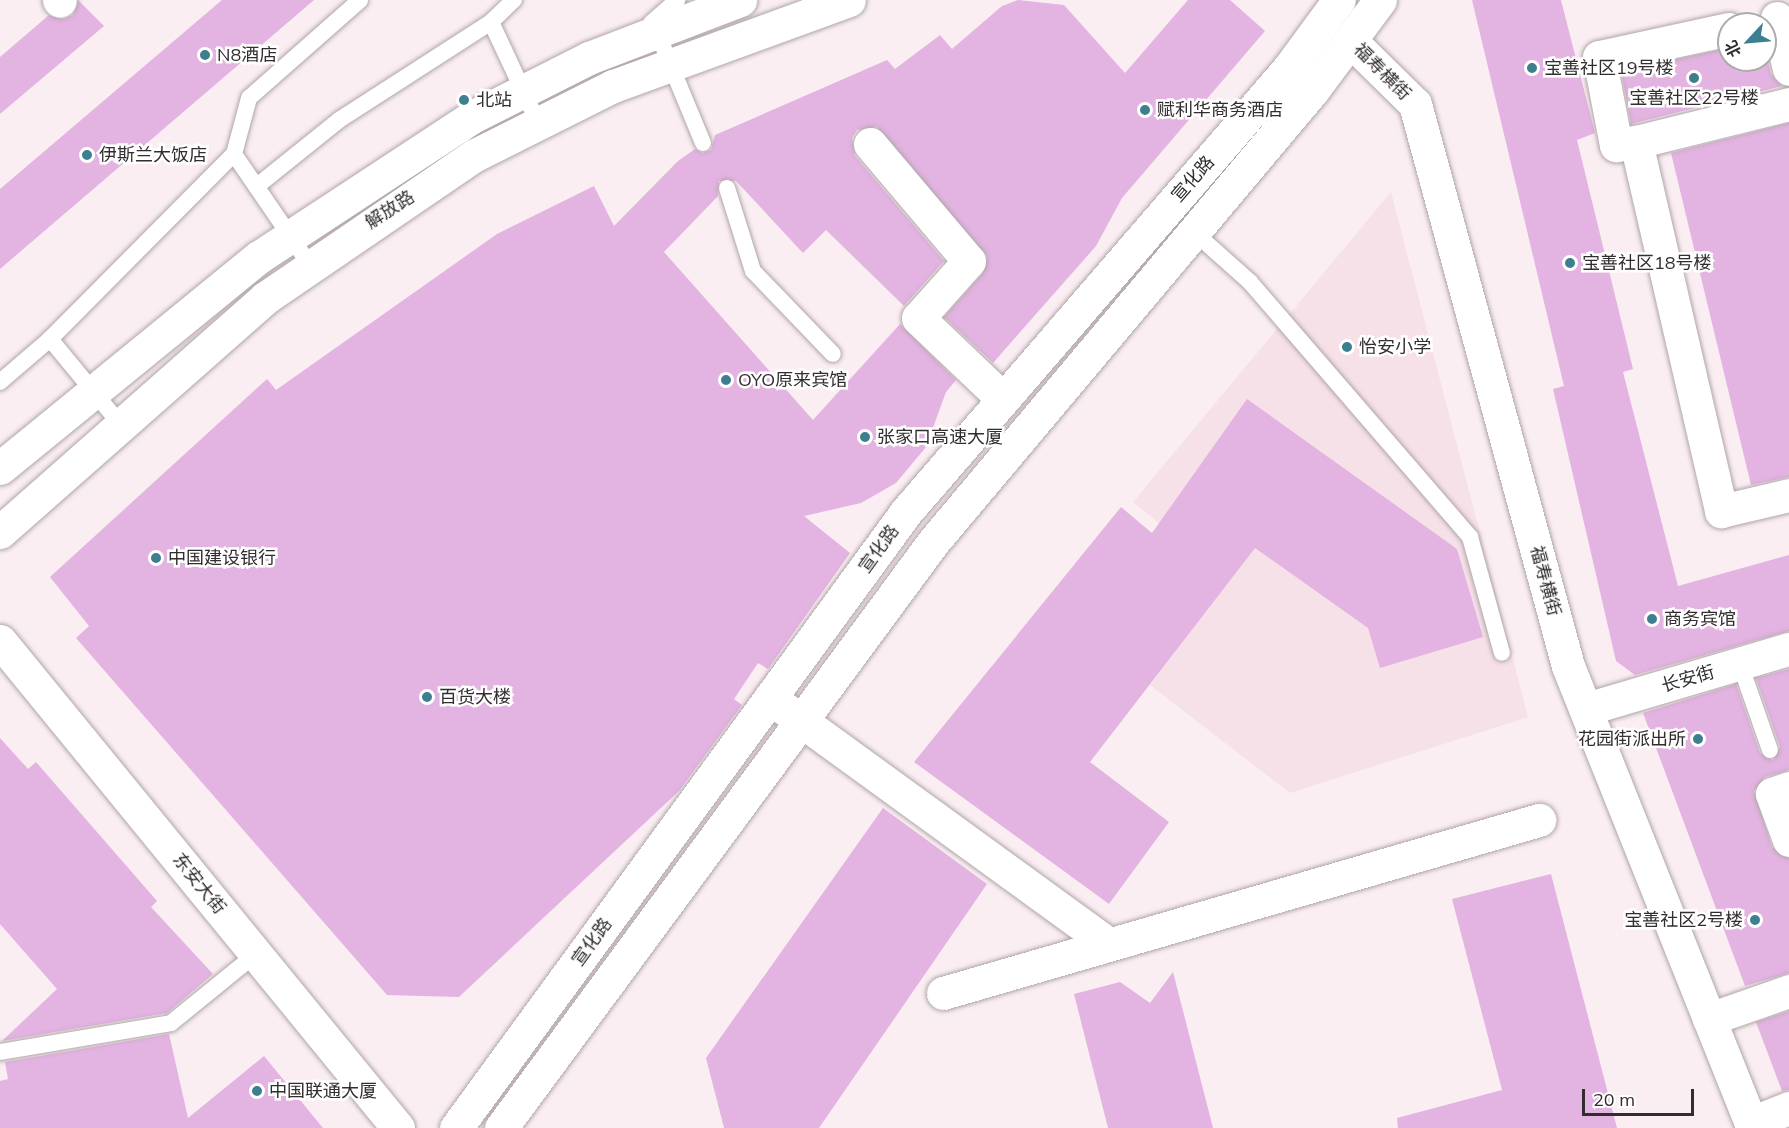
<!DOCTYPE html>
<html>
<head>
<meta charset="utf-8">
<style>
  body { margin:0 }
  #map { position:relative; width:1789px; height:1128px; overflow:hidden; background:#faeef2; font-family:Mulish,"Noto Sans SC",sans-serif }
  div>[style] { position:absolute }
  .built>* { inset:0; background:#f6e1e8 }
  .building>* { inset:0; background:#e3b3e2 }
  .roads { filter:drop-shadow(0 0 2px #b0a5a9) drop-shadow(0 0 2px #b0a5a9) }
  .lane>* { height:16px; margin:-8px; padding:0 8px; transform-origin:8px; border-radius:8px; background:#fff }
  .street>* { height:33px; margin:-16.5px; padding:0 16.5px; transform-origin:16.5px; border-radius:16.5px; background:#fff }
  .secondary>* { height:33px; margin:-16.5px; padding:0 16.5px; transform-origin:16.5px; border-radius:16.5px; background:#fff }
  .dots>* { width:16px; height:16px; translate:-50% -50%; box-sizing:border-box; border:3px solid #fff; border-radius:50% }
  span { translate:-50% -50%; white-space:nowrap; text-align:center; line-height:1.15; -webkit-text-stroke:5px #fff; paint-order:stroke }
  .poi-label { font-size:18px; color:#322e2f }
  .left { translate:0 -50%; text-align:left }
  .right { translate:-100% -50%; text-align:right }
  .street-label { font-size:18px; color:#322e2f }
  .north { position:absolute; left:1717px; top:12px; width:60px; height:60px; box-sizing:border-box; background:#fff; border:2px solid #adabac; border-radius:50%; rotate:244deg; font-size:16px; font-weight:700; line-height:24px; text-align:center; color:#322e2f }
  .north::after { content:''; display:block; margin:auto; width:21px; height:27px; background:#3d7f90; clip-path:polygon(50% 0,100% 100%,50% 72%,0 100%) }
  .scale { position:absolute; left:1582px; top:1089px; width:112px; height:27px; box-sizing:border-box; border:3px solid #322e2f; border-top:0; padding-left:8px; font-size:18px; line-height:21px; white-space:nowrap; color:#322e2f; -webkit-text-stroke:4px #fff; paint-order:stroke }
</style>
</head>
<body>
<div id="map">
  <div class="built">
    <i style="clip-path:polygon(1391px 192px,1528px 717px,1290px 793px,1150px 685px,1229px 580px,1133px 502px)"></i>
  </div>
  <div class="building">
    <i style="clip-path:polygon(78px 0,104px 26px,0 114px,0 57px,49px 15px,64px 19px,73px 15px)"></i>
    <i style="clip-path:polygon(222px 0,314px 0,0 269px,0 189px)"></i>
    <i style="clip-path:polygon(1018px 0,1064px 5px,1125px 73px,1188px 0,1230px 0,1265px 31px,1122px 198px,1096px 246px,993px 363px,944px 317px,983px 273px,987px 256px,877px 127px,857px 130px,852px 138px,855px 156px,944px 261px,904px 306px,826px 230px,803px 253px,736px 181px,719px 181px,718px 196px,664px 252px,813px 420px,900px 324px,956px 380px,946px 392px,926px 447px,896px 483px,861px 503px,804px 516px,850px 553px,768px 669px,758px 663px,734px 699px,742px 705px,679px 791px,459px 997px,387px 995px,76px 638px,89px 626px,50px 577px,267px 379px,276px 390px,497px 234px,594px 186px,614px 226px,678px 161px,695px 149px,702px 153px,711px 150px,715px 135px,887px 60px,895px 69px,940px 35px,952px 49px,1002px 6px)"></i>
    <i style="clip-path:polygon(1472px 0,1561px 0,1595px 133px,1577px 140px,1633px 369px,1623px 372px,1678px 586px,1789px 555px,1789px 631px,1635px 675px,1616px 661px,1553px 389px,1564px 386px)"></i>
    <i style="clip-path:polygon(1729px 48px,1729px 60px,1765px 60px,1765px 49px,1771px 74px,1782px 86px,1631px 124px,1621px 71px)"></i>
    <i style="clip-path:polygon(1789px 123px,1789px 477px,1751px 485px,1671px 153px)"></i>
    <i style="clip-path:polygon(1247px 399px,1457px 549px,1483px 637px,1380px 668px,1368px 628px,1255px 548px,1090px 762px,1169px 822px,1109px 904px,914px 762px,1121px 507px,1152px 533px)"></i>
    <i style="clip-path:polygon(1789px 669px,1789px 770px,1765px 777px,1754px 791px,1772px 847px,1789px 858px,1789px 973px,1745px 986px,1643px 713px,1736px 684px,1760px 753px,1773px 760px,1780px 747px,1756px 678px)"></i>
    <i style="clip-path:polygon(0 738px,28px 769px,36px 762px,157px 901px,151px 907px,213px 974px,167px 1013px,2px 1041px,57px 989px,0 924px)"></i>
    <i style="clip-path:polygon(883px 808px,987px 884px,819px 1128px,724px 1128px,706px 1058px)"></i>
    <i style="clip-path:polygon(1551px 874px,1617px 1128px,1398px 1128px,1397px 1118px,1502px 1090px,1452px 899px)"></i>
    <i style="clip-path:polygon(1173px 972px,1213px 1128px,1108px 1128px,1074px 994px,1120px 982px,1150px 1003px)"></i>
    <i style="clip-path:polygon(1789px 1011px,1789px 1090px,1782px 1091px,1756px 1022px)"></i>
    <i style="clip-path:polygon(169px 1034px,188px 1118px,264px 1056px,323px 1128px,0 1128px,0 1081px,8px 1079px,5px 1062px)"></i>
  </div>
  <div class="roads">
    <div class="lane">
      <i style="left:491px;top:22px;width:111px;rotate:65deg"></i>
      <i style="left:651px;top:23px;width:35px;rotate:-41deg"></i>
      <i style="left:657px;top:32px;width:120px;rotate:67.5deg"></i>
      <i style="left:234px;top:154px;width:135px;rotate:55.6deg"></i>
      <i style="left:257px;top:186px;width:105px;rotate:-38.8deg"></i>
      <i style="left:339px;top:120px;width:181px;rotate:-32.8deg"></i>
      <i style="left:491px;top:22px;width:32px;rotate:-44deg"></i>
      <i style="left:727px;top:188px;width:87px;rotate:72.6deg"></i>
      <i style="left:753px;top:271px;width:115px;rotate:46.1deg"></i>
      <i style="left:1194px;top:232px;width:75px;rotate:41.8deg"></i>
      <i style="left:1250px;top:282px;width:337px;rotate:49.2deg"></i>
      <i style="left:1470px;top:537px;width:120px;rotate:74.6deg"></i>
      <i style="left:0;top:382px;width:66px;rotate:-40.7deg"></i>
      <i style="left:121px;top:425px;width:112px;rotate:-129.5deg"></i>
      <i style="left:50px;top:339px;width:261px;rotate:-45.2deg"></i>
      <i style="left:234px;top:154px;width:58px;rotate:-75deg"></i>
      <i style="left:249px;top:98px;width:148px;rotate:-41.4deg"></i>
      <i style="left:1740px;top:664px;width:91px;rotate:70.8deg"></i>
      <i style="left:0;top:1052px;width:173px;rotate:-9.6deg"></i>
      <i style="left:171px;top:1023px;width:109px;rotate:-39.1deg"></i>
    </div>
    <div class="street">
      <i style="left:59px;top:0;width:1px;rotate:45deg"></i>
      <i style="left:1777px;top:18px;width:52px;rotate:76.8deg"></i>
      <i style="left:1729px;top:29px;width:133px;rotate:167.8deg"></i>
      <i style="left:1599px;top:57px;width:90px;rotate:79.1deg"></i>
      <i style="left:1616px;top:145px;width:20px;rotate:-9deg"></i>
      <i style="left:1636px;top:142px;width:379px;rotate:77deg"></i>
      <i style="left:1721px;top:511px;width:70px;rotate:-13.2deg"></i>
      <i style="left:1636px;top:142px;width:158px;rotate:-13.9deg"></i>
      <i style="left:870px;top:144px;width:153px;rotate:49.8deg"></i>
      <i style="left:969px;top:261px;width:76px;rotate:131.8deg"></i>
      <i style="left:918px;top:318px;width:117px;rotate:43.6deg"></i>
      <i style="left:770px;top:698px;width:419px;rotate:36deg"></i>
      <i style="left:1789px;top:788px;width:18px;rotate:161deg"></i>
      <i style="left:1772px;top:794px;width:49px;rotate:69.7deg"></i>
      <i style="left:943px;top:993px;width:621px;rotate:-16.19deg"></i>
      <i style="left:1709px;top:1019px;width:85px;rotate:-19.3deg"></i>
    </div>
    <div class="secondary">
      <i style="left:1350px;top:40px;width:91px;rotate:44.6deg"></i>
      <i style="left:1415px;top:104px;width:582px;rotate:74.77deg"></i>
      <i style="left:1568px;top:666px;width:498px;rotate:68.2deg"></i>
      <i style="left:0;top:468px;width:334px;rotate:-39.2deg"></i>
      <i style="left:259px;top:257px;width:255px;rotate:-33.3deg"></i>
      <i style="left:472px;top:117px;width:131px;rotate:-26.8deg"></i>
      <i style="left:589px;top:58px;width:162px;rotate:-21deg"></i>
      <i style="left:0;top:532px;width:354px;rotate:-41.4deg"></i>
      <i style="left:265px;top:298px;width:254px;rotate:-34.3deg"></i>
      <i style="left:475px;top:155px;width:154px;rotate:-26.6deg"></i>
      <i style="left:613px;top:86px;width:251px;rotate:-20deg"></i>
      <i style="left:0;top:641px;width:629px;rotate:50.74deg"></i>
      <i style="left:1586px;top:709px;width:212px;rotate:-16.5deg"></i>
      <i style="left:1751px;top:1123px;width:41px;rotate:-21.5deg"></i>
      <i style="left:456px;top:1128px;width:763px;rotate:-53.85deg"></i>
      <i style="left:906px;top:512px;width:586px;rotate:-49.22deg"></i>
      <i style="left:1289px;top:68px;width:84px;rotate:-53.7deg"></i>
      <i style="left:501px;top:1128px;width:729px;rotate:-53.59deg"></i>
      <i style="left:934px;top:541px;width:589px;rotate:-49.96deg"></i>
      <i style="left:1313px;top:90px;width:112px;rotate:-53.3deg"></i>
    </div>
  </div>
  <div class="dots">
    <i style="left:205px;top:55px;background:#3d7f90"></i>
    <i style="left:1532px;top:68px;background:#3d7f90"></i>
    <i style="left:1694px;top:78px;background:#3d7f90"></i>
    <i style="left:464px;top:100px;background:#3d7f90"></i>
    <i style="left:1145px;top:110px;background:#3d7f90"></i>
    <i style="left:87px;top:155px;background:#3d7f90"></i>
    <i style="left:1570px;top:263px;background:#3d7f90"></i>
    <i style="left:1347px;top:347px;background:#3d7f90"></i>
    <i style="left:726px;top:380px;background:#3d7f90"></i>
    <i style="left:865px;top:437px;background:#3d7f90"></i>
    <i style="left:156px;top:558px;background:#3d7f90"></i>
    <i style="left:1652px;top:619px;background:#3d7f90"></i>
    <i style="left:427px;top:697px;background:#3d7f90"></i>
    <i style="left:1698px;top:739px;background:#3d7f90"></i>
    <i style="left:1755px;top:920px;background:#3d7f90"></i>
    <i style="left:257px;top:1091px;background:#3d7f90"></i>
  </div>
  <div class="poi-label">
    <span class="left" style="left:217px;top:55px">N8酒店</span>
    <span class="left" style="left:1544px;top:68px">宝善社区19号楼</span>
    <span style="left:1694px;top:98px">宝善社区22号楼</span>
    <span class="left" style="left:476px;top:100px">北站</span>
    <span class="left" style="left:1157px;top:110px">赋利华商务酒店</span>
    <span class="left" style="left:99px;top:155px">伊斯兰大饭店</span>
    <span class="left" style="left:1582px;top:263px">宝善社区18号楼</span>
    <span class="left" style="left:1359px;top:347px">怡安小学</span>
    <span class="left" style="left:738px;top:380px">OYO原来宾馆</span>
    <span class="left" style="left:877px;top:437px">张家口高速大厦</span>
    <span class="left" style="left:168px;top:558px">中国建设银行</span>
    <span class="left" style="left:1664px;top:619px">商务宾馆</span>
    <span class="left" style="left:439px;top:697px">百货大楼</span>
    <span class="right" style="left:1686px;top:739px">花园街派出所</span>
    <span class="right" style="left:1743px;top:920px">宝善社区2号楼</span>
    <span class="left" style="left:269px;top:1091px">中国联通大厦</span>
  </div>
  <div class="street-label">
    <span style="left:1382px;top:72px;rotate:45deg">福寿横街</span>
    <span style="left:1193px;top:179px;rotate:-49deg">宣化路</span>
    <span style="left:390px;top:210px;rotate:-33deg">解放路</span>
    <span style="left:879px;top:549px;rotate:-54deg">宣化路</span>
    <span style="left:1545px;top:581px;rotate:75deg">福寿横街</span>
    <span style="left:1688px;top:679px;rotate:-16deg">长安街</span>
    <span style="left:199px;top:884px;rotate:51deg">东安大街</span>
    <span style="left:592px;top:942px;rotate:-54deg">宣化路</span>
  </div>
  <div class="north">北</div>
  <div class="scale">20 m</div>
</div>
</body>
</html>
